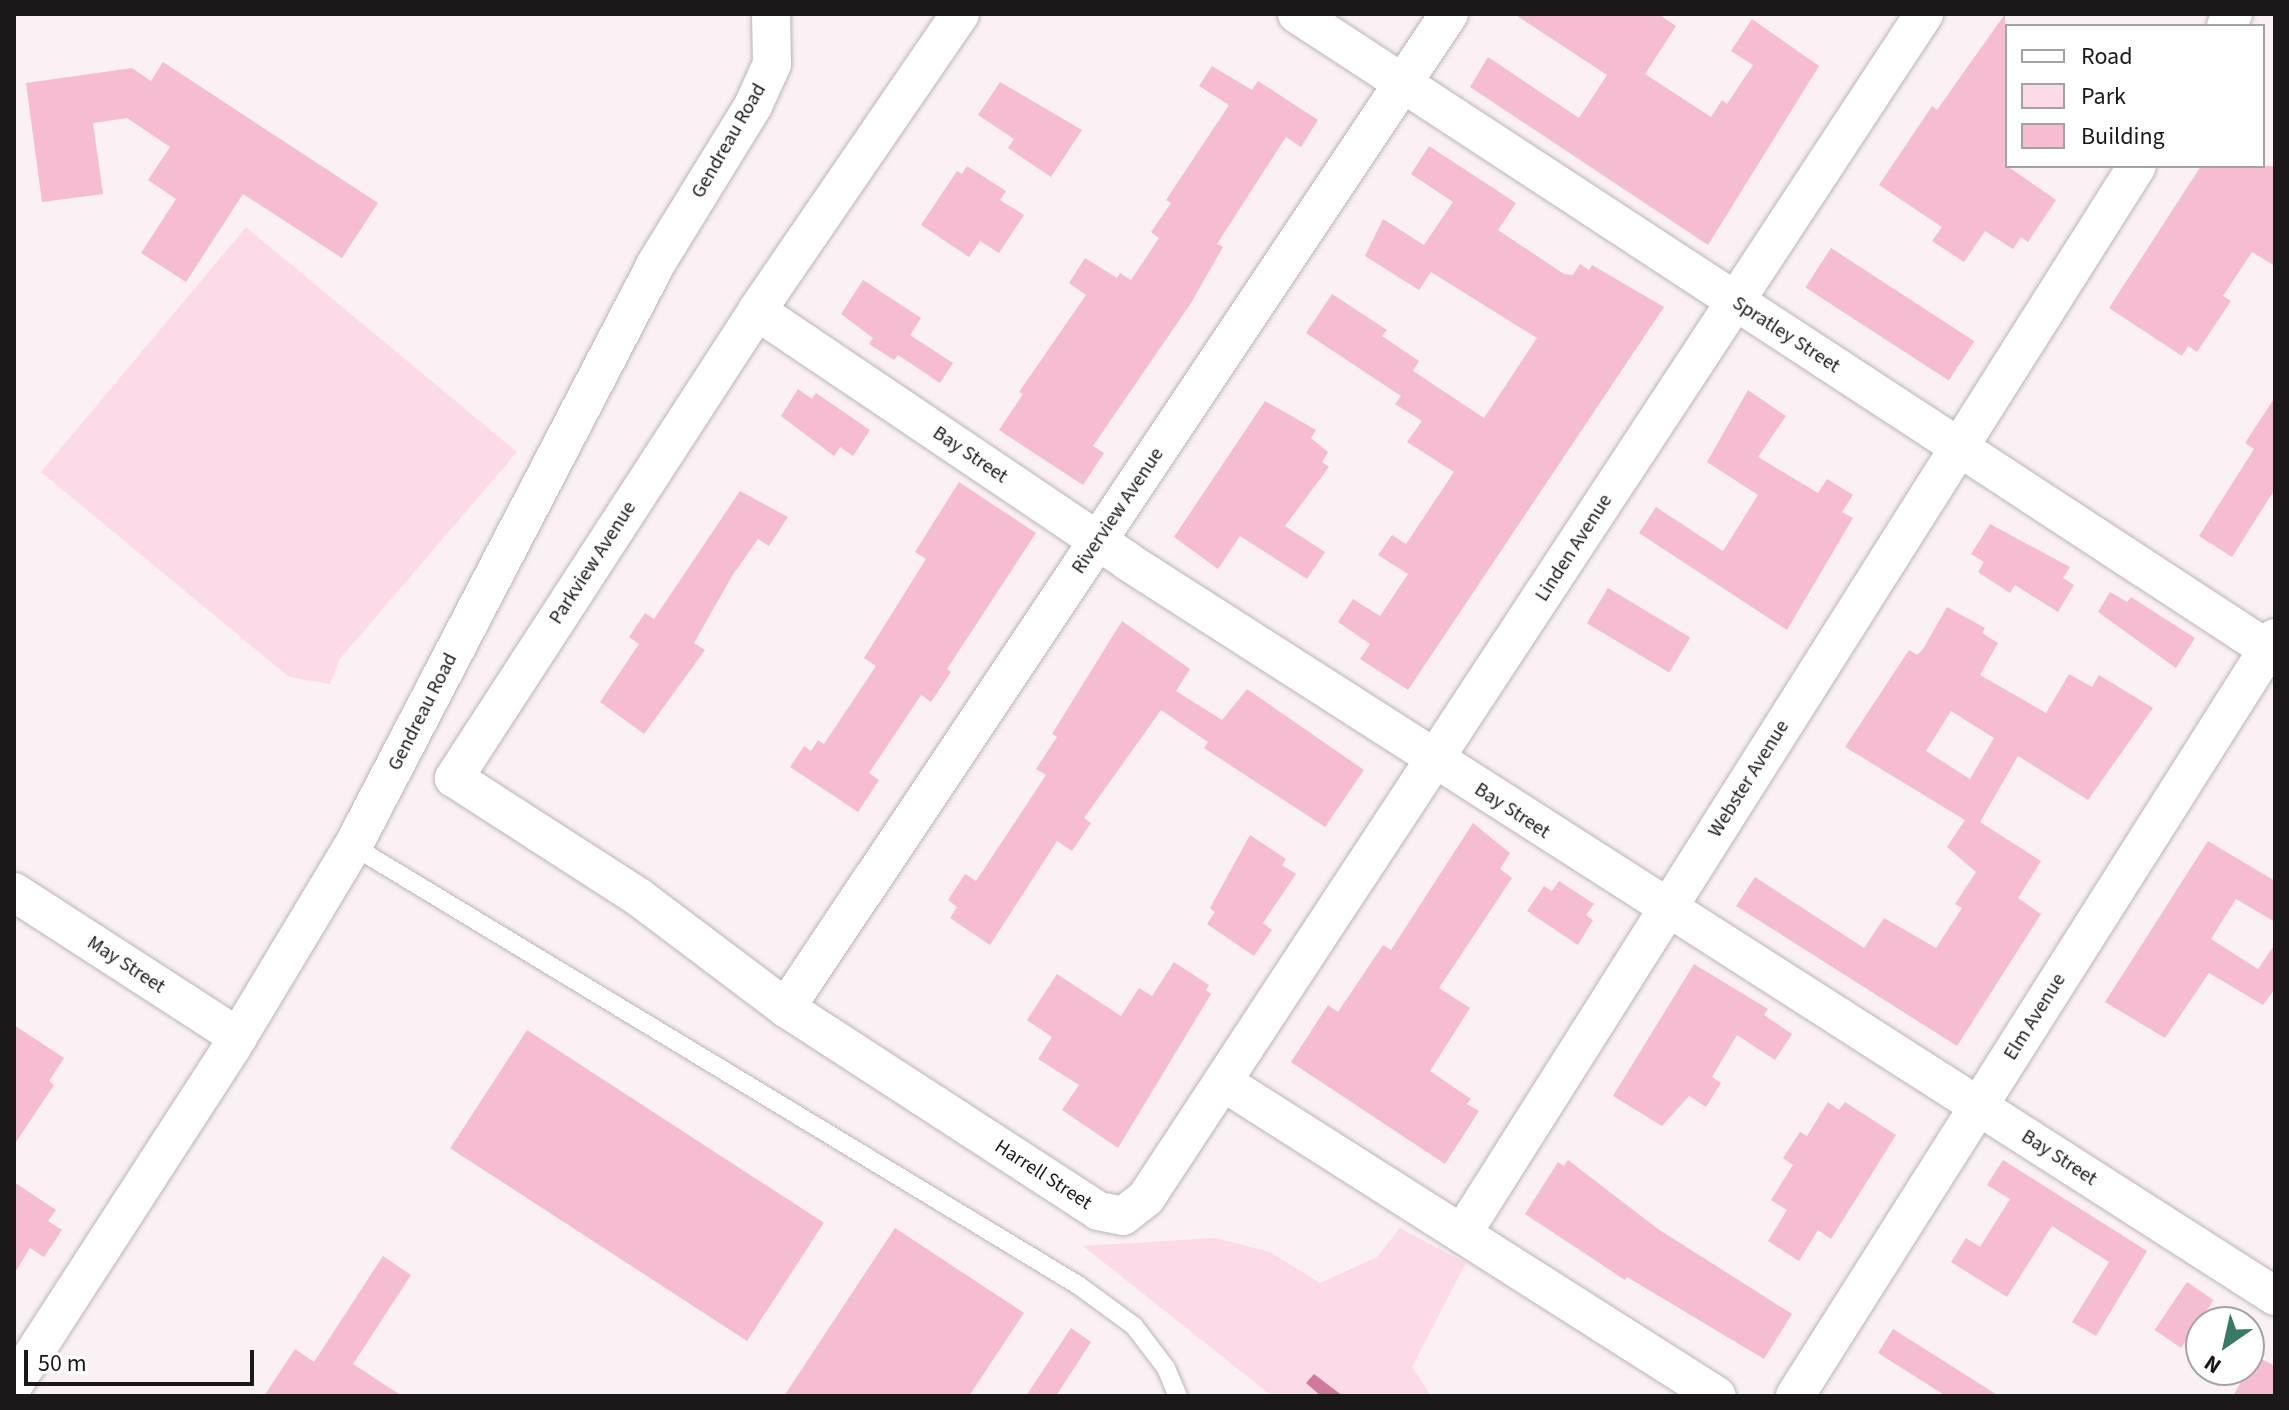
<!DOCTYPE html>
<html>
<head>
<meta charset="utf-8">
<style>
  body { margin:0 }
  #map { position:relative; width:2289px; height:1410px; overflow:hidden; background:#fbf1f5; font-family:"Source Sans 3",sans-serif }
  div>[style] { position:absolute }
  .green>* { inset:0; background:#fddae7 }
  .water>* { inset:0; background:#d0789e }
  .building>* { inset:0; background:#f5bcd2; transform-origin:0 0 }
  .roads { filter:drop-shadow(0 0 2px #bdb3b6) drop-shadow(0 0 2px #bdb3b6) }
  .lane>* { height:18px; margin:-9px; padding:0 9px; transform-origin:9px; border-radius:9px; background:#fff }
  .street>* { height:38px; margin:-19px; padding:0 19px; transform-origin:19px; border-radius:19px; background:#fff }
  span { translate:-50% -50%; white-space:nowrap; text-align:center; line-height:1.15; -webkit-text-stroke:6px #fff; paint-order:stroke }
  .street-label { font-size:20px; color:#1b1819 }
  .frame { position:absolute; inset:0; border:16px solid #1b1819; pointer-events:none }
  .legend { position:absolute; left:2005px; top:24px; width:260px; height:144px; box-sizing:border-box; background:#fff; border:2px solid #a4a3a3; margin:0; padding:10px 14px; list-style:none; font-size:24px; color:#1b1819 }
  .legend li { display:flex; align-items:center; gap:16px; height:40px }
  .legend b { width:40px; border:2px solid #a4a3a3 }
  .north { position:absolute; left:2185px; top:1306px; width:80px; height:80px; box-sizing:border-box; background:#fff; border:2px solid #a4a3a3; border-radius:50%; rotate:214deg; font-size:22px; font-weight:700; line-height:32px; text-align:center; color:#1b1819 }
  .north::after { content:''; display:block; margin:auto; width:28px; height:36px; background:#397968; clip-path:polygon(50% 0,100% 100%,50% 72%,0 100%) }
  .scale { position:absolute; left:24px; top:1350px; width:230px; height:36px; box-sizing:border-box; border:4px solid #1b1819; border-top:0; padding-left:10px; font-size:24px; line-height:28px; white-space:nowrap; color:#1b1819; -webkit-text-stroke:6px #fff; paint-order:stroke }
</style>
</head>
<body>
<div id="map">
  <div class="green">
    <i style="clip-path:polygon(246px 227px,517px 452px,339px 660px,330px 684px,289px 677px,41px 472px)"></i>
    <i style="clip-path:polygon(1400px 1228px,1466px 1263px,1412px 1367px,1431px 1396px,1272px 1396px,1083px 1246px,1215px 1238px,1270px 1252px,1320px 1283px,1377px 1257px)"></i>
  </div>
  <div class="water">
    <i style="clip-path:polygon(1314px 1374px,1331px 1387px,1343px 1396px,1321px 1396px,1306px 1383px)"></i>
  </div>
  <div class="building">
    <i style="clip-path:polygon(1514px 14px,1658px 14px,1676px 26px,1645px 74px,1711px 117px,1722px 100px,1727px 104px,1753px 65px,1731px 51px,1752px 19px,1819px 66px,1708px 245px,1470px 87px,1488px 57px,1579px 118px,1607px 75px)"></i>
    <i style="clip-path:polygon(2005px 14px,2007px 166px,2056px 200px,2028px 242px,2021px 237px,2013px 249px,1985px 231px,1964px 262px,1932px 241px,1942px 227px,1879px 185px,1932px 106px,1937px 110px)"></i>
    <i style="clip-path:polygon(163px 62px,378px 203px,342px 258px,243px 194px,186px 282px,141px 253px,176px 199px,148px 180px,170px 147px,127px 118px,93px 123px,103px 194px,42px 202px,26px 83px,132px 68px,151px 81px)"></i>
    <i style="clip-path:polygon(1212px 66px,1252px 90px,1258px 81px,1318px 120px,1301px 147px,1286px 137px,1273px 157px,1217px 244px,1223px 247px,1191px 303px,1093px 446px,1104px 453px,1083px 485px,999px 430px,1023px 394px,1019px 392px,1086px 295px,1069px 283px,1085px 258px,1117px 278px,1120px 273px,1131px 280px,1159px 238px,1151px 232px,1171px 203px,1166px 200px,1229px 105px,1199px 86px)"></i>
    <i style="clip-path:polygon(1000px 82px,1082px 130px,1051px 177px,1008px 148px,1014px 139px,978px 115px)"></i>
    <i style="clip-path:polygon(1429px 146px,1516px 203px,1498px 230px,1564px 274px,1573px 275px,1580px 264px,1589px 270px,1592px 265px,1664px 307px,1408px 690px,1360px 659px,1370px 644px,1338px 622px,1353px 599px,1380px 616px,1408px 574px,1378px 555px,1392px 535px,1406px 544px,1454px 472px,1407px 442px,1422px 421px,1395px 404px,1401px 396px,1306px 333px,1332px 294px,1387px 330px,1382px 336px,1419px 361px,1413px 371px,1484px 418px,1537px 338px,1431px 272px,1419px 290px,1365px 256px,1383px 219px,1424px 245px,1453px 202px,1411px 174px)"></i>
    <i style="clip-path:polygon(967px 166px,1006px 191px,1000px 200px,1024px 215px,999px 253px,980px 241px,969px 257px,921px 225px,957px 171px,962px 174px)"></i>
    <i style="clip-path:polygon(2201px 166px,2275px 166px,2275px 266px,2252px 252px,2223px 296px,2231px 301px,2197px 352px,2188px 346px,2182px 356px,2109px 308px)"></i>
    <i style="left:1831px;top:248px;width:171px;height:47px;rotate:33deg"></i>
    <i style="clip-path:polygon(863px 280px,921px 318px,910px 335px,953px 363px,940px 383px,898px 355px,894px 360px,869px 344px,873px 338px,841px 314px)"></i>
    <i style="clip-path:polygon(798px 389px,812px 399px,816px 393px,870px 430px,853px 456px,840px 447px,834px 456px,781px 416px)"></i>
    <i style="clip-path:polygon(1748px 390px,1786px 416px,1758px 457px,1818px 493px,1827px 479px,1853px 495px,1842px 512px,1853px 518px,1787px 630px,1639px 533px,1656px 507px,1723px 551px,1758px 495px,1707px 462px)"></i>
    <i style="clip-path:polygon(2275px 397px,2275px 489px,2232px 557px,2199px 536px,2254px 449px,2245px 443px)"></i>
    <i style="clip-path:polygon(1265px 401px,1316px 430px,1311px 438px,1328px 452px,1322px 462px,1329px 467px,1285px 526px,1325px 552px,1307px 579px,1240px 536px,1218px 569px,1174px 537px)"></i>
    <i style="clip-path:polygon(959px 482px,1036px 533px,947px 669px,951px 672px,931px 702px,921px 695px,869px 773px,879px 780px,858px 812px,790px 767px,804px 746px,811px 751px,818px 740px,824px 744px,876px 666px,864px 658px,926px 559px,915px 552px)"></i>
    <i style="clip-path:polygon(740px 491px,788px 517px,769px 546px,758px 539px,732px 576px,694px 643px,705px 650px,644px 734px,600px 702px,639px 644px,629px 637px,645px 613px,654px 619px)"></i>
    <i style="clip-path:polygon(1990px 524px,2070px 567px,2063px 578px,2074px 585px,2058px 612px,2015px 585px,2010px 593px,1978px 572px,1984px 562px,1971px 554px)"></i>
    <i style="left:1608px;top:588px;width:96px;height:41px;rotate:31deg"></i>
    <i style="clip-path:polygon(2110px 592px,2127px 602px,2131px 597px,2195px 638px,2176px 668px,2098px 612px)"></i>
    <i style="clip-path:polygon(evenodd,1947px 607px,1985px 628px,1982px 633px,1998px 643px,1980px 675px,2046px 713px,2069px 674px,2092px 687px,2099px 675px,2153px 708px,2088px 800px,2018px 756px,1980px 822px,2041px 861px,2018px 898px,2041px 914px,1957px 1046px,1736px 906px,1755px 877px,1864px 948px,1884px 918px,1936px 948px,1962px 908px,1955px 904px,1976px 872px,1947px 847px,1965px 820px,1845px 747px,1909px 650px,1917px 655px,1923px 649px,1947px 607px,1951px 711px,1994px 738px,1970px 779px,1926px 751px,1951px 711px)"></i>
    <i style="clip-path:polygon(1122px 621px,1190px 669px,1176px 691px,1222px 720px,1247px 689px,1364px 770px,1325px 827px,1204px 748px,1208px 742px,1161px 710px,1084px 818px,1091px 823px,1072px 851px,1057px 841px,990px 945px,950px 918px,957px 907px,948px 900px,965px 874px,976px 881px,1046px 775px,1036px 769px,1057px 737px,1052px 734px)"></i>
    <i style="clip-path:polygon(1473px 823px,1510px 853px,1500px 869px,1512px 878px,1439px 988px,1470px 1008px,1430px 1071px,1471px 1099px,1467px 1104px,1479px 1111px,1445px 1164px,1291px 1062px,1328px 1005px,1338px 1012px,1383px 945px,1391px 950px)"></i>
    <i style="clip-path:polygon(1250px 835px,1286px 859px,1282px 865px,1296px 874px,1263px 923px,1272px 930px,1254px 956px,1207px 924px,1215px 912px,1210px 908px)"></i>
    <i style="clip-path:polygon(2208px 841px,2275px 881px,2275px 922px,2236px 899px,2211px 939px,2258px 969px,2275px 944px,2275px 989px,2263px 1005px,2209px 973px,2165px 1038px,2105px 1002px)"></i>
    <i style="clip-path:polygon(1559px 881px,1594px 904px,1586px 915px,1593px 920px,1578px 945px,1527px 911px,1544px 886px,1552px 891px)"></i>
    <i style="clip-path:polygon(1174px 962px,1209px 985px,1206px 990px,1211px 994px,1118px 1148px,1062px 1110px,1079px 1085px,1038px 1059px,1052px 1037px,1027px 1020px,1057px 974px,1121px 1016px,1139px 988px,1152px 996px)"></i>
    <i style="clip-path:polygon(1694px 964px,1768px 1009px,1764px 1015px,1792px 1034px,1775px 1060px,1737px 1035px,1712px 1077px,1721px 1083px,1706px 1107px,1689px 1096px,1662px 1126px,1613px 1096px)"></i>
    <i style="clip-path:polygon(14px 1025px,64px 1058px,49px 1081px,54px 1085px,14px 1145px)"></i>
    <i style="left:527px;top:1030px;width:354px;height:141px;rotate:33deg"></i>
    <i style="clip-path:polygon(1828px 1102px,1839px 1110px,1845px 1102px,1896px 1135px,1831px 1239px,1818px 1230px,1799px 1261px,1768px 1241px,1787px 1210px,1771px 1200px,1793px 1165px,1783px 1158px,1800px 1132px,1807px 1136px)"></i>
    <i style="clip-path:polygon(1568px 1160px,1658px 1229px,1792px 1314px,1764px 1359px,1627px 1277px,1625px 1280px,1525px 1214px,1558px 1162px,1564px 1166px)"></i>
    <i style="clip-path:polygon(2003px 1160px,2147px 1251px,2096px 1336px,2072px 1322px,2109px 1262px,2052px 1226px,2007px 1297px,1951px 1262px,1966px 1238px,1980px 1247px,2010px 1199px,1987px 1185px)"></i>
    <i style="clip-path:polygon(14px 1182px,56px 1210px,48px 1221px,62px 1230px,44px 1257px,30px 1248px,14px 1274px)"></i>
    <i style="clip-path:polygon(895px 1228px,1024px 1313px,969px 1396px,784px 1396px)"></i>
    <i style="clip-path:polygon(383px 1256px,411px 1275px,353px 1364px,402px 1396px,264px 1396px,295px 1349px,314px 1362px)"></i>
    <i style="left:2187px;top:1282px;width:32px;height:58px;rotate:34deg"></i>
    <i style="clip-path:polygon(1071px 1328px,1091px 1342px,1056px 1396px,1026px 1396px)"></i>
    <i style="clip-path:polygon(1893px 1329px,1999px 1396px,1946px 1396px,1878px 1353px)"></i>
    <i style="clip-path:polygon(2256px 1356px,2275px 1366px,2275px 1396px,2233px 1396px)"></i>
  </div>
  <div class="roads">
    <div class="lane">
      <i style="left:353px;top:846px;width:848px;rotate:31.2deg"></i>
      <i style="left:1078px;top:1285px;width:69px;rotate:36.2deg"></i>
      <i style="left:1134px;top:1326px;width:53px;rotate:52.7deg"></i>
      <i style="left:1166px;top:1368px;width:30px;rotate:67deg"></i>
    </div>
    <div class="street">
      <i style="left:960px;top:14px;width:360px;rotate:124.4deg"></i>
      <i style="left:757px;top:311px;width:557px;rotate:122.98deg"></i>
      <i style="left:454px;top:778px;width:221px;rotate:32.8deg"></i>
      <i style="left:640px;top:898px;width:183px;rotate:37deg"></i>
      <i style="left:786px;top:1008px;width:372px;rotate:33deg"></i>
      <i style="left:1098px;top:1211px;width:25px;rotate:11deg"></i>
      <i style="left:1123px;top:1216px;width:29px;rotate:-38deg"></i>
      <i style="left:1146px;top:1198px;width:1417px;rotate:-56.69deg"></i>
      <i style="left:1297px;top:14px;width:1169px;rotate:33.2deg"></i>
      <i style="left:2226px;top:26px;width:14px;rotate:-60deg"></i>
      <i style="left:757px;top:311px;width:447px;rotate:34deg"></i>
      <i style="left:1127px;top:561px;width:1363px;rotate:32.63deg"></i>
      <i style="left:14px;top:892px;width:267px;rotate:32.9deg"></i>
      <i style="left:786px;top:1008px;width:1195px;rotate:-56.3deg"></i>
      <i style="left:1223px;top:1082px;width:585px;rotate:32.44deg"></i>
      <i style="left:1462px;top:1234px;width:1263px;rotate:-57.71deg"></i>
      <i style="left:14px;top:1384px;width:401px;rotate:-57.1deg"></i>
      <i style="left:232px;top:1047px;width:235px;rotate:-59deg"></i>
      <i style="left:353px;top:846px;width:658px;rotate:-62.5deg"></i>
      <i style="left:657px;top:262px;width:183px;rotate:-58.4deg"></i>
      <i style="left:753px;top:106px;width:46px;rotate:-65.7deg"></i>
      <i style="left:772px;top:64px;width:50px;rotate:-91.1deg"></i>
      <i style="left:1795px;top:1396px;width:897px;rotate:-57.66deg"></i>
    </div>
  </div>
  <div class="street-label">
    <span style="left:729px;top:141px;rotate:-60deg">Gendreau Road</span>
    <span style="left:1786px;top:335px;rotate:33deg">Spratley Street</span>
    <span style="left:970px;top:455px;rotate:34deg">Bay Street</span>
    <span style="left:1118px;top:511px;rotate:-56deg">Riverview Avenue</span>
    <span style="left:1574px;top:548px;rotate:-57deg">Linden Avenue</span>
    <span style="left:593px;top:563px;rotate:-57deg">Parkview Avenue</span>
    <span style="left:423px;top:712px;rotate:-63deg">Gendreau Road</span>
    <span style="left:1749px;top:779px;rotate:-58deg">Webster Avenue</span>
    <span style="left:1512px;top:811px;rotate:33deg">Bay Street</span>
    <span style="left:126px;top:965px;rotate:33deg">May Street</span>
    <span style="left:2035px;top:1017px;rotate:-58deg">Elm Avenue</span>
    <span style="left:2059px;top:1158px;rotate:33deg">Bay Street</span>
    <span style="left:1043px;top:1175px;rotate:33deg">Harrell Street</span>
  </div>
  <div class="frame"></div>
  <ul class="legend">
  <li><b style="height:10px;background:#fff"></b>Road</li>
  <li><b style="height:22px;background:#fddae7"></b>Park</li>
  <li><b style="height:22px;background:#f5bcd2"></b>Building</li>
  </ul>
  <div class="north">N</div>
  <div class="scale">50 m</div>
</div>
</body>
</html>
